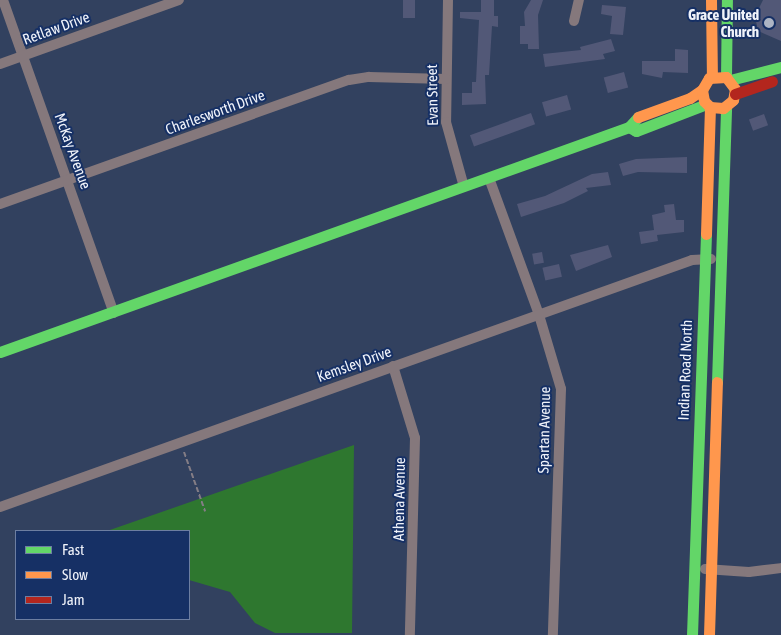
<!DOCTYPE html>
<html>
<head>
<meta charset="utf-8">
<style>
  body { margin:0 }
  #map { position:relative; width:781px; height:635px; overflow:hidden; background:#32415f; font-family:"Asap Condensed",sans-serif }
  div>[style] { position:absolute }
  .forest>* { inset:0; background:#2e772f }
  .building>* { inset:0; background:#525877; transform-origin:0 0 }
  .path>* { height:2px; margin-top:-1px; transform-origin:0; background:repeating-linear-gradient(90deg,#847d85 0 5px,transparent 0 7.5px) }
  .street>* { height:10px; margin:-5px; padding:0 5px; transform-origin:5px; border-radius:5px; background:#85787c }
  .fast>* { height:11px; margin:-5.5px; padding:0 5.5px; transform-origin:5.5px; border-radius:5.5px; background:#63d668 }
  .slow>* { height:11px; margin:-5.5px; padding:0 5.5px; transform-origin:5.5px; border-radius:5.5px; background:#ff974d }
  .jam>* { height:11px; margin:-5.5px; padding:0 5.5px; transform-origin:5.5px; border-radius:5.5px; background:#b3261e }
  .dots>* { width:14px; height:14px; translate:-50% -50%; box-sizing:border-box; border:2px solid #163065; border-radius:50% }
  span { translate:-50% -50%; white-space:nowrap; text-align:center; line-height:1.15; -webkit-text-stroke:4px #163065; paint-order:stroke }
  .poi-label { font-size:15px; color:#f0f3fa; font-weight:700 }
  .right { translate:-100% -50%; text-align:right }
  .street-label { font-size:15px; color:#f0f3fa }
  .legend { position:absolute; left:15px; top:530px; width:175px; height:90px; box-sizing:border-box; background:#163065; border:1px solid #6d7ea1; margin:0; padding:6px 9px; list-style:none; font-size:15px; color:#f0f3fa }
  .legend li { display:flex; align-items:center; gap:10px; height:25px }
  .legend b { width:25px; border:1px solid #6d7ea1 }
</style>
</head>
<body>
<div id="map">
  <div class="forest">
    <i style="clip-path:polygon(354px 445px,352px 633px,275px 633px,255px 623px,230px 592px,189px 580px,189px 531px,107px 531px)"></i>
  </div>
  <div class="building">
    <i style="left:403px;top:0;width:12px;height:18px"></i>
    <i style="clip-path:polygon(481px 0,494px 0,494px 16px,498px 16px,498px 27px,492px 26px,489px 75px,485px 75px,486px 104px,462px 105px,462px 93px,472px 93px,472px 82px,476px 82px,479px 20px,460px 18px,460px 12px,481px 12px)"></i>
    <i style="clip-path:polygon(531px 0,543px 0,538px 15px,539px 49px,528px 49px,528px 44px,520px 44px,520px 26px,525px 26px,524px 12px)"></i>
    <i style="clip-path:polygon(763px 0,781px 0,781px 41px,758px 31px,755px 16px)"></i>
    <i style="clip-path:polygon(602px 5px,626px 7px,623px 35px,610px 34px,612px 16px,601px 14px)"></i>
    <i style="clip-path:polygon(611px 39px,615px 51px,603px 54px,605px 59px,545px 67px,543px 54px,581px 50px,580px 47px)"></i>
    <i style="clip-path:polygon(675px 49px,688px 50px,688px 73px,663px 72px,662px 78px,642px 74px,642px 61px,675px 61px)"></i>
    <i style="left:624px;top:72px;width:16px;height:21px;rotate:75deg"></i>
    <i style="left:567px;top:95px;width:15px;height:26px;rotate:74deg"></i>
    <i style="left:531px;top:113px;width:12px;height:65px;rotate:70deg"></i>
    <i style="left:764px;top:114px;width:12px;height:16px;rotate:70deg"></i>
    <i style="clip-path:polygon(687px 157px,687px 173px,638px 172px,623px 176px,619px 164px,636px 159px)"></i>
    <i style="clip-path:polygon(608px 172px,611px 185px,586px 188px,588px 191px,564px 203px,521px 217px,517px 204px,545px 196px,592px 174px)"></i>
    <i style="clip-path:polygon(674px 204px,676px 220px,684px 220px,684px 232px,657px 235px,658px 241px,641px 244px,639px 232px,654px 230px,652px 215px,665px 212px,664px 205px)"></i>
    <i style="clip-path:polygon(608px 245px,612px 257px,576px 271px,570px 255px)"></i>
    <i style="left:542px;top:252px;width:11px;height:10px;rotate:80deg"></i>
    <i style="left:559px;top:264px;width:13px;height:17px;rotate:77deg"></i>
  </div>
  <div class="path">
    <i style="left:184px;top:452px;width:63px;rotate:70.4deg"></i>
  </div>
  <div class="street">
    <i style="left:3px;top:0;width:332px;rotate:70.5deg"></i>
    <i style="left:448px;top:0;width:122px;rotate:90.9deg"></i>
    <i style="left:446px;top:122px;width:67px;rotate:74.5deg"></i>
    <i style="left:574px;top:21px;width:22px;rotate:-77deg"></i>
    <i style="left:0;top:64px;width:190px;rotate:-19.7deg"></i>
    <i style="left:489px;top:178px;width:146px;rotate:69.9deg"></i>
    <i style="left:539px;top:315px;width:77px;rotate:73.4deg"></i>
    <i style="left:561px;top:389px;width:246px;rotate:91.9deg"></i>
    <i style="left:0;top:204px;width:370px;rotate:-19.6deg"></i>
    <i style="left:349px;top:80px;width:20px;rotate:-9deg"></i>
    <i style="left:369px;top:77px;width:77px;rotate:1.5deg"></i>
    <i style="left:393px;top:366px;width:75px;rotate:73deg"></i>
    <i style="left:415px;top:438px;width:197px;rotate:91.5deg"></i>
    <i style="left:0;top:507px;width:735px;rotate:-19.64deg"></i>
    <i style="left:692px;top:260px;width:19px;rotate:-3deg"></i>
    <i style="left:705px;top:569px;width:44px;rotate:3.9deg"></i>
    <i style="left:749px;top:572px;width:32px;rotate:-7deg"></i>
  </div>
  <div class="fast">
    <i style="left:726px;top:77px;width:77px;rotate:-89.3deg"></i>
    <i style="left:730px;top:80px;width:53px;rotate:-14.3deg"></i>
    <i style="left:629px;top:127px;width:8px;rotate:30deg"></i>
    <i style="left:636px;top:131px;width:73px;rotate:-20.9deg"></i>
    <i style="left:0;top:352px;width:668px;rotate:-19.68deg"></i>
    <i style="left:629px;top:127px;width:13px;rotate:-48deg"></i>
    <i style="left:717px;top:382px;width:275px;rotate:-88.1deg"></i>
    <i style="left:692px;top:635px;width:401px;rotate:-88deg"></i>
  </div>
  <div class="slow">
    <i style="left:711px;top:0;width:77px;rotate:89.3deg"></i>
    <i style="left:638px;top:117px;width:55px;rotate:-20.1deg"></i>
    <i style="left:690px;top:98px;width:14px;rotate:-34deg"></i>
    <i style="left:706px;top:234px;width:127px;rotate:-88.2deg"></i>
    <i style="left:710px;top:107px;width:8px;rotate:-135deg"></i>
    <i style="left:704px;top:101px;width:11px;rotate:-100deg"></i>
    <i style="left:702px;top:90px;width:14px;rotate:-60deg"></i>
    <i style="left:709px;top:78px;width:17px;rotate:-3deg"></i>
    <i style="left:726px;top:77px;width:15px;rotate:53deg"></i>
    <i style="left:735px;top:89px;width:11px;rotate:100deg"></i>
    <i style="left:733px;top:100px;width:13px;rotate:141deg"></i>
    <i style="left:723px;top:108px;width:13px;rotate:-176deg"></i>
    <i style="left:709px;top:635px;width:253px;rotate:-88.2deg"></i>
  </div>
  <div class="jam">
    <i style="left:735px;top:94px;width:39px;rotate:-19deg"></i>
  </div>
  <div class="dots">
    <i style="left:769px;top:23px;background:#aeb5c4"></i>
  </div>
  <div class="poi-label">
    <span class="right" style="left:759px;top:23px">Grace United<br>Church</span>
  </div>
  <div class="street-label">
    <span style="left:56px;top:28px;rotate:-20deg">Retlaw Drive</span>
    <span style="left:432px;top:95px;rotate:-91deg">Evan Street</span>
    <span style="left:215px;top:112px;rotate:-20deg">Charlesworth Drive</span>
    <span style="left:73px;top:151px;rotate:70deg">McKay Avenue</span>
    <span style="left:354px;top:364px;rotate:-20deg">Kemsley Drive</span>
    <span style="left:685px;top:370px;rotate:-88deg">Indian Road North</span>
    <span style="left:544px;top:430px;rotate:-89deg">Spartan Avenue</span>
    <span style="left:399px;top:499px;rotate:-89deg">Athena Avenue</span>
  </div>
  <ul class="legend">
  <li><b style="height:6px;background:#63d668"></b>Fast</li>
  <li><b style="height:6px;background:#ff974d"></b>Slow</li>
  <li><b style="height:6px;background:#b3261e"></b>Jam</li>
  </ul>
</div>
</body>
</html>
